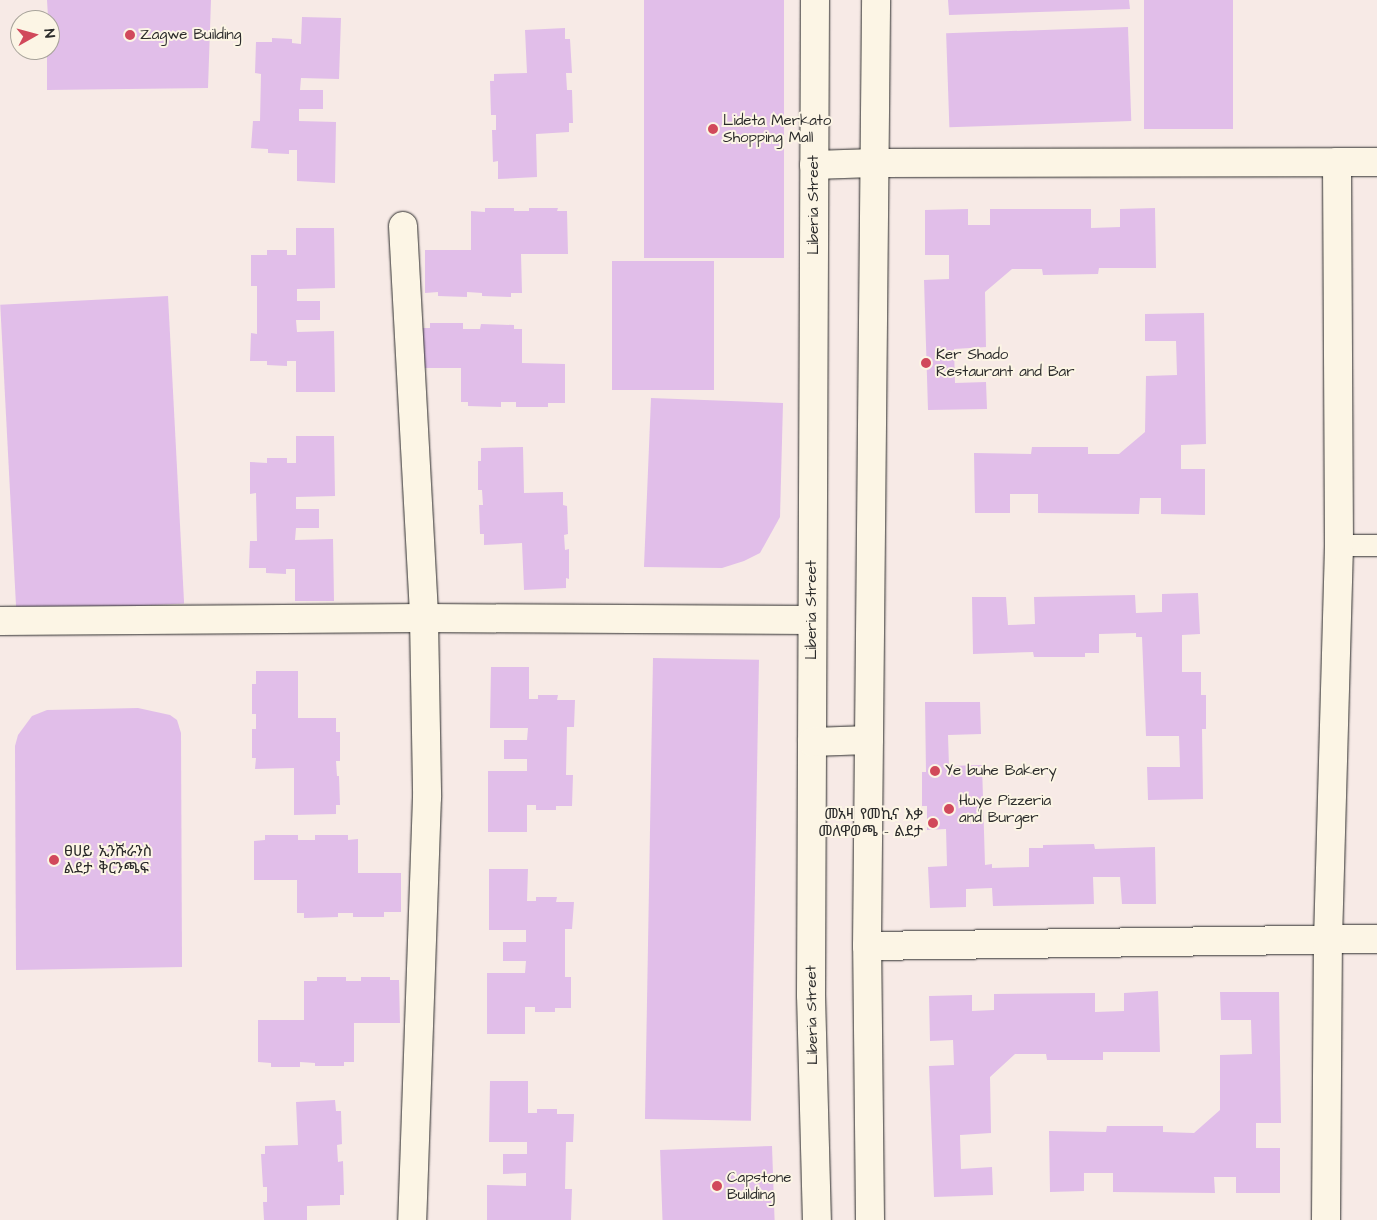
<!DOCTYPE html>
<html>
<head>
<meta charset="utf-8">
<style>
  body { margin:0 }
  #map { position:relative; width:1377px; height:1220px; overflow:hidden; background:#f7eae6; font-family:"Architects Daughter","Noto Sans Ethiopic",sans-serif }
  div>[style] { position:absolute }
  .building>* { inset:0; background:#e1bee9; transform-origin:0 0 }
  .roads { filter:drop-shadow(0 0 1px #2b2b2b) drop-shadow(0 0 1px #2b2b2b) }
  .service>* { height:21px; margin:-10.5px; padding:0 10.5px; transform-origin:10.5px; border-radius:10.5px; background:#fcf5e5 }
  .minor>* { height:28px; margin:-14px; padding:0 14px; transform-origin:14px; border-radius:14px; background:#fcf5e5 }
  .tertiary>* { height:28px; margin:-14px; padding:0 14px; transform-origin:14px; border-radius:14px; background:#fcf5e5 }
  .dots>* { width:14px; height:14px; translate:-50% -50%; box-sizing:border-box; border:2px solid #fcf5e5; border-radius:50% }
  span { translate:-50% -50%; white-space:nowrap; text-align:center; line-height:1.15; -webkit-text-stroke:4px #fcf5e5; paint-order:stroke }
  .poi-label { font-size:15px; color:#2b2b2b }
  .left { translate:0 -50%; text-align:left }
  .right { translate:-100% -50%; text-align:right }
  .street-label { font-size:15px; color:#2b2b2b }
  .north { position:absolute; left:10px; top:10px; width:50px; height:50px; box-sizing:border-box; background:#fcf5e5; border:1px solid #a8a49b; border-radius:50%; rotate:83deg; font-size:14px; font-weight:700; line-height:20px; text-align:center; color:#2b2b2b }
  .north::after { content:''; display:block; margin:auto; width:18px; height:22px; background:#d1495b; clip-path:polygon(50% 0,100% 100%,50% 72%,0 100%) }
</style>
</head>
<body>
<div id="map">
  <div class="building">
    <i style="clip-path:polygon(47px 0,211px 0,208px 88px,47px 90px,47px 50px,50px 50px)"></i>
    <i style="left:644px;top:0;width:140px;height:258px"></i>
    <i style="clip-path:polygon(948px 0,1129px 0,1130px 9px,949px 15px)"></i>
    <i style="left:1144px;top:0;width:89px;height:129px"></i>
    <i style="clip-path:polygon(302px 17px,341px 18px,339px 79px,301px 78px,300px 90px,323px 90px,323px 109px,299px 109px,299px 121px,336px 122px,335px 183px,297px 181px,297px 150px,289px 150px,289px 154px,268px 153px,268px 149px,251px 148px,253px 121px,260px 121px,261px 74px,255px 73px,256px 42px,272px 42px,272px 38px,292px 39px,292px 43px,301px 44px)"></i>
    <i style="left:1128px;top:27px;width:94px;height:182px;rotate:88deg"></i>
    <i style="clip-path:polygon(565px 28px,565px 39px,570px 39px,572px 73px,566px 73px,567px 90px,572px 90px,573px 123px,569px 123px,569px 132px,536px 134px,537px 177px,498px 179px,498px 161px,493px 162px,492px 130px,496px 130px,496px 115px,491px 115px,490px 81px,494px 81px,494px 74px,527px 73px,525px 30px)"></i>
    <i style="clip-path:polygon(485px 208px,514px 208px,514px 211px,529px 211px,529px 208px,558px 208px,557px 211px,567px 211px,568px 254px,521px 254px,522px 293px,511px 293px,511px 297px,482px 296px,482px 293px,467px 292px,467px 297px,438px 296px,438px 292px,425px 293px,425px 250px,471px 250px,471px 211px,485px 212px)"></i>
    <i style="clip-path:polygon(1155px 208px,1156px 268px,1099px 268px,1098px 274px,1043px 275px,1042px 269px,1012px 269px,985px 292px,986px 347px,954px 349px,955px 383px,986px 382px,987px 409px,928px 410px,924px 280px,949px 279px,949px 255px,925px 255px,925px 210px,968px 209px,968px 225px,990px 225px,990px 209px,1091px 209px,1091px 228px,1120px 227px,1120px 209px)"></i>
    <i style="clip-path:polygon(296px 228px,334px 228px,335px 288px,297px 289px,297px 301px,320px 301px,320px 320px,296px 320px,297px 332px,334px 331px,335px 392px,296px 392px,296px 361px,287px 361px,287px 366px,267px 365px,267px 361px,250px 361px,251px 333px,257px 334px,257px 286px,251px 286px,251px 255px,267px 255px,267px 250px,287px 250px,287px 255px,296px 255px)"></i>
    <i style="left:612px;top:261px;width:102px;height:129px"></i>
    <i style="left:168px;top:296px;width:308px;height:168px;rotate:87deg"></i>
    <i style="clip-path:polygon(1204px 313px,1206px 444px,1181px 445px,1181px 469px,1205px 469px,1205px 515px,1161px 514px,1161px 498px,1140px 498px,1139px 514px,1038px 513px,1038px 494px,1010px 494px,1010px 513px,975px 513px,974px 453px,1031px 454px,1032px 447px,1088px 447px,1088px 454px,1119px 454px,1145px 432px,1146px 376px,1177px 375px,1176px 341px,1145px 341px,1145px 314px)"></i>
    <i style="clip-path:polygon(430px 323px,463px 323px,463px 329px,480px 329px,481px 324px,514px 325px,514px 329px,522px 329px,522px 363px,565px 364px,565px 403px,548px 403px,548px 407px,516px 407px,516px 402px,501px 402px,501px 407px,468px 406px,468px 402px,461px 402px,461px 368px,418px 368px,419px 328px,430px 328px)"></i>
    <i style="clip-path:polygon(651px 398px,783px 403px,780px 517px,760px 553px,744px 561px,722px 568px,644px 567px)"></i>
    <i style="clip-path:polygon(296px 436px,334px 436px,335px 496px,296px 497px,296px 509px,319px 509px,319px 528px,296px 528px,295px 540px,333px 539px,334px 601px,295px 601px,295px 569px,286px 569px,286px 574px,266px 573px,266px 568px,249px 568px,250px 541px,257px 541px,256px 493px,250px 494px,250px 462px,267px 463px,267px 458px,287px 458px,287px 463px,296px 463px)"></i>
    <i style="clip-path:polygon(523px 447px,524px 493px,563px 492px,563px 505px,567px 506px,568px 534px,564px 535px,565px 550px,569px 549px,569px 579px,566px 578px,566px 588px,524px 590px,522px 543px,484px 545px,484px 534px,480px 534px,479px 505px,483px 505px,482px 490px,478px 490px,478px 461px,481px 461px,481px 448px)"></i>
    <i style="clip-path:polygon(1198px 593px,1200px 634px,1182px 635px,1182px 672px,1201px 672px,1201px 695px,1206px 695px,1206px 729px,1202px 729px,1203px 799px,1148px 800px,1147px 767px,1180px 767px,1179px 736px,1146px 736px,1142px 637px,1136px 637px,1136px 633px,1099px 634px,1099px 653px,1085px 653px,1085px 657px,1034px 657px,1033px 652px,973px 654px,972px 597px,1006px 597px,1008px 625px,1035px 624px,1034px 597px,1135px 595px,1136px 613px,1162px 612px,1162px 594px)"></i>
    <i style="left:653px;top:658px;width:106px;height:461px;rotate:1deg"></i>
    <i style="clip-path:polygon(491px 667px,529px 667px,529px 699px,538px 699px,538px 695px,558px 695px,557px 700px,575px 700px,574px 727px,567px 727px,566px 775px,573px 775px,572px 806px,556px 806px,556px 810px,536px 810px,536px 805px,527px 805px,527px 832px,488px 832px,488px 771px,527px 771px,527px 759px,504px 759px,504px 740px,527px 740px,528px 728px,490px 728px)"></i>
    <i style="clip-path:polygon(256px 671px,298px 671px,298px 718px,336px 718px,336px 732px,340px 732px,340px 761px,336px 761px,337px 776px,339px 776px,340px 805px,336px 805px,336px 814px,294px 815px,294px 768px,255px 769px,256px 758px,252px 758px,252px 729px,256px 729px,256px 714px,252px 714px,252px 684px,256px 684px)"></i>
    <i style="clip-path:polygon(925px 702px,980px 702px,981px 734px,948px 735px,949px 766px,982px 765px,985px 865px,992px 864px,992px 868px,1029px 867px,1029px 848px,1043px 848px,1043px 845px,1094px 844px,1095px 849px,1155px 847px,1156px 904px,1122px 904px,1120px 877px,1093px 877px,1094px 904px,993px 906px,992px 888px,966px 889px,966px 907px,930px 908px,928px 867px,947px 866px,946px 829px,927px 830px,927px 806px,922px 806px,922px 772px,926px 772px)"></i>
    <i style="clip-path:polygon(138px 708px,170px 715px,177px 720px,181px 733px,182px 967px,16px 970px,15px 746px,18px 735px,32px 716px,47px 710px)"></i>
    <i style="clip-path:polygon(265px 835px,298px 835px,298px 840px,315px 840px,315px 835px,348px 835px,348px 840px,358px 839px,358px 873px,401px 873px,401px 912px,384px 912px,384px 917px,353px 917px,353px 913px,338px 913px,338px 917px,304px 918px,304px 913px,297px 913px,297px 880px,254px 880px,254px 841px,265px 840px)"></i>
    <i style="clip-path:polygon(489px 869px,528px 869px,527px 901px,536px 901px,536px 897px,557px 897px,556px 902px,574px 902px,572px 929px,565px 929px,565px 977px,571px 977px,571px 1008px,555px 1008px,555px 1012px,535px 1012px,535px 1007px,525px 1007px,525px 1034px,487px 1034px,487px 973px,525px 973px,526px 961px,503px 961px,503px 942px,526px 942px,526px 930px,489px 930px)"></i>
    <i style="clip-path:polygon(317px 977px,346px 977px,346px 981px,361px 981px,361px 977px,390px 977px,390px 980px,399px 980px,400px 1023px,354px 1023px,354px 1062px,344px 1062px,344px 1066px,315px 1066px,315px 1063px,300px 1062px,300px 1067px,271px 1067px,271px 1063px,258px 1062px,258px 1020px,304px 1020px,304px 981px,317px 981px)"></i>
    <i style="clip-path:polygon(1158px 991px,1160px 1052px,1103px 1052px,1103px 1060px,1047px 1060px,1046px 1054px,1015px 1054px,990px 1077px,991px 1133px,960px 1135px,961px 1169px,992px 1167px,993px 1195px,934px 1197px,929px 1066px,954px 1065px,953px 1040px,930px 1041px,929px 996px,972px 995px,972px 1011px,994px 1010px,994px 994px,1095px 993px,1095px 1012px,1124px 1011px,1124px 993px)"></i>
    <i style="clip-path:polygon(1220px 992px,1279px 992px,1281px 1123px,1256px 1123px,1256px 1148px,1280px 1148px,1280px 1193px,1236px 1193px,1236px 1177px,1214px 1177px,1215px 1193px,1113px 1192px,1113px 1173px,1084px 1173px,1084px 1191px,1050px 1192px,1049px 1131px,1106px 1132px,1107px 1126px,1163px 1126px,1163px 1132px,1194px 1133px,1220px 1110px,1220px 1055px,1252px 1054px,1251px 1020px,1221px 1020px)"></i>
    <i style="clip-path:polygon(490px 1081px,528px 1081px,528px 1113px,537px 1113px,537px 1109px,557px 1109px,557px 1114px,574px 1114px,573px 1142px,566px 1142px,565px 1189px,572px 1189px,571px 1220px,487px 1220px,487px 1185px,526px 1186px,526px 1173px,503px 1174px,503px 1154px,527px 1154px,527px 1142px,489px 1142px)"></i>
    <i style="clip-path:polygon(335px 1100px,336px 1111px,341px 1111px,342px 1144px,337px 1145px,338px 1162px,343px 1161px,344px 1195px,340px 1195px,340px 1205px,307px 1206px,307px 1220px,264px 1220px,263px 1202px,267px 1202px,267px 1187px,263px 1187px,261px 1154px,265px 1154px,265px 1146px,298px 1145px,296px 1102px)"></i>
    <i style="left:772px;top:1146px;width:74px;height:112px;rotate:88deg"></i>
  </div>
  <div class="roads">
    <div class="service">
      <i style="left:1339px;top:545px;width:38px"></i>
    </div>
    <div class="minor">
      <i style="left:814px;top:165px;width:60px;rotate:-1.9deg"></i>
      <i style="left:874px;top:163px;width:463px;rotate:-0.1deg"></i>
      <i style="left:403px;top:226px;width:393px;rotate:86.9deg"></i>
      <i style="left:424px;top:618px;width:179px;rotate:89deg"></i>
      <i style="left:427px;top:797px;width:423px;rotate:92deg"></i>
      <i style="left:0;top:621px;width:424px;rotate:-0.4deg"></i>
      <i style="left:424px;top:618px;width:388px;rotate:0.3deg"></i>
      <i style="left:867px;top:946px;width:510px;rotate:-0.79deg"></i>
      <i style="left:1326px;top:1220px;width:280px;rotate:-89.6deg"></i>
      <i style="left:1328px;top:940px;width:395px;rotate:-88.4deg"></i>
      <i style="left:1339px;top:545px;width:383px;rotate:-90.3deg"></i>
      <i style="left:1337px;top:162px;width:40px"></i>
    </div>
    <div class="tertiary">
      <i style="left:815px;top:0;width:995px;rotate:90.23deg"></i>
      <i style="left:811px;top:995px;width:225px;rotate:88.5deg"></i>
      <i style="left:812px;top:742px;width:57px;rotate:-2deg"></i>
      <i style="left:870px;top:1220px;width:274px;rotate:-90.6deg"></i>
      <i style="left:867px;top:946px;width:946px;rotate:-89.45deg"></i>
    </div>
  </div>
  <div class="dots">
    <i style="left:130px;top:35px;background:#d1495b"></i>
    <i style="left:713px;top:129px;background:#d1495b"></i>
    <i style="left:926px;top:363px;background:#d1495b"></i>
    <i style="left:935px;top:771px;background:#d1495b"></i>
    <i style="left:949px;top:809px;background:#d1495b"></i>
    <i style="left:933px;top:823px;background:#d1495b"></i>
    <i style="left:54px;top:860px;background:#d1495b"></i>
    <i style="left:717px;top:1186px;background:#d1495b"></i>
  </div>
  <div class="poi-label">
    <span class="left" style="left:140px;top:35px">Zagwe Building</span>
    <span class="left" style="left:723px;top:129px">Lideta Merkato<br>Shopping Mall</span>
    <span class="left" style="left:936px;top:363px">Ker Shado<br>Restaurant and Bar</span>
    <span class="left" style="left:945px;top:771px">Ye buhe Bakery</span>
    <span class="left" style="left:959px;top:809px">Huye Pizzeria<br>and Burger</span>
    <span class="right" style="left:923px;top:823px">መአዛ የመኪና እቃ<br>መለዋወጫ - ልደታ</span>
    <span class="left" style="left:64px;top:860px">ፀሀይ ኢንሹራንስ<br>ልደታ ቅርንጫፍ</span>
    <span class="left" style="left:727px;top:1186px">Capstone<br>Building</span>
  </div>
  <div class="street-label">
    <span style="left:814px;top:205px;rotate:-90deg">Liberia Street</span>
    <span style="left:812px;top:610px;rotate:-90deg">Liberia Street</span>
    <span style="left:812px;top:1015px;rotate:-91deg">Liberia Street</span>
  </div>
  <div class="north">N</div>
</div>
</body>
</html>
